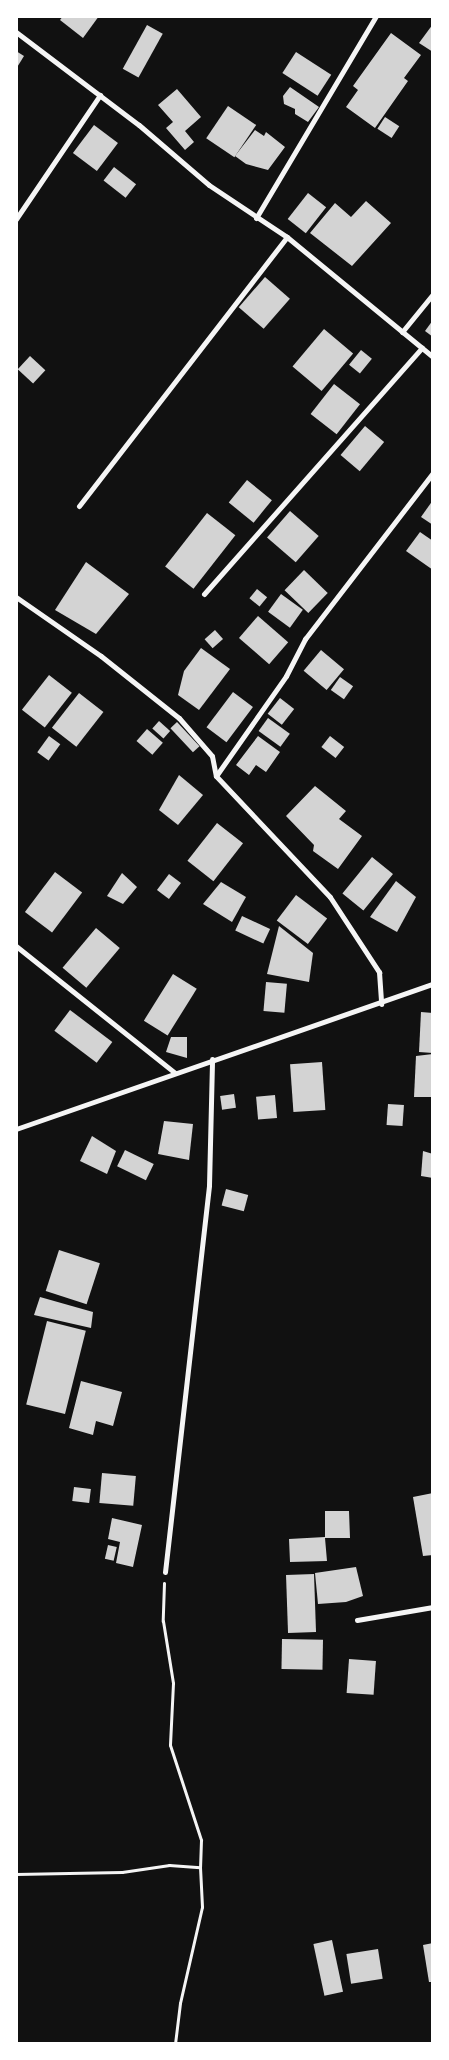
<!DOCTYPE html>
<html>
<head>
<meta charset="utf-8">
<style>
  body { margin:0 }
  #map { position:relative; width:449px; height:2060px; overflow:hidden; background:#111; font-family:Roboto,sans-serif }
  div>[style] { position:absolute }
  .building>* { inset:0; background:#d3d3d3; transform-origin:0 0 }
  .path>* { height:3px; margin:-1.5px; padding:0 1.5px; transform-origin:1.5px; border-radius:1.5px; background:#f5f5f5 }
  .minor>* { height:5px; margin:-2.5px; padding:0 2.5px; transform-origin:2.5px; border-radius:2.5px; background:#f5f5f5 }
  span { translate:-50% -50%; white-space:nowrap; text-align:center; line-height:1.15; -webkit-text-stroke:4px #fff; paint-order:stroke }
  .frame { position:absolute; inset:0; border:18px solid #fff; pointer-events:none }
</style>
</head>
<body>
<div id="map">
  <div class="building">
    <i style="clip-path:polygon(63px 16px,99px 16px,83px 38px,60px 20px)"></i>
    <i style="clip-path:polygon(433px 24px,433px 52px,419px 43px)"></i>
    <i style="left:147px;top:25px;width:18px;height:50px;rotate:29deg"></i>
    <i style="clip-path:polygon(391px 33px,421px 55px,404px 78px,408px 81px,375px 128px,346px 107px,358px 90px,353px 86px)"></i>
    <i style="clip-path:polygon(16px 51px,24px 56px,16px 69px)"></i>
    <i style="left:296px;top:52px;width:42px;height:25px;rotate:33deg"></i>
    <i style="clip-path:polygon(290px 87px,319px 107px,308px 122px,295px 114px,295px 109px,284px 104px,283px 96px)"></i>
    <i style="clip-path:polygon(177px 89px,201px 117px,185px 131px,194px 142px,185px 150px,166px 128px,173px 122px,158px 105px)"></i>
    <i style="left:228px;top:106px;width:34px;height:39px;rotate:34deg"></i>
    <i style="left:385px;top:117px;width:17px;height:14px;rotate:33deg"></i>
    <i style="left:94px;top:125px;width:30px;height:35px;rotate:37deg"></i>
    <i style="clip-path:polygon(255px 130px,264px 136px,266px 132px,285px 147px,268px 170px,246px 164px,235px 156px)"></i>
    <i style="left:114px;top:167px;width:28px;height:17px;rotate:38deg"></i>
    <i style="left:308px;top:193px;width:23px;height:33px;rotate:38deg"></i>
    <i style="clip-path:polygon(366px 201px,391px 223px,352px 266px,310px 233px,335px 203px,351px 217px)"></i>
    <i style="left:265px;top:277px;width:33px;height:40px;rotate:41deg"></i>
    <i style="clip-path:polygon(433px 320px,433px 337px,425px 331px)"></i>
    <i style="left:324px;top:329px;width:38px;height:49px;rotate:40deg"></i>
    <i style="left:361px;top:350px;width:14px;height:19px;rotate:39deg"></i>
    <i style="left:30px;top:356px;width:21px;height:18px;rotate:43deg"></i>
    <i style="left:334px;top:384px;width:33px;height:38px;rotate:38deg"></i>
    <i style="left:365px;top:426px;width:25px;height:38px;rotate:40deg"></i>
    <i style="left:247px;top:480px;width:32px;height:29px;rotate:39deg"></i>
    <i style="clip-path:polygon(433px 500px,433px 525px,421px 517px)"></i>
    <i style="left:290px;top:511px;width:38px;height:35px;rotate:41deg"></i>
    <i style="left:207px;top:513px;width:36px;height:68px;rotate:38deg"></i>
    <i style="clip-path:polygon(420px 532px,433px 541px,433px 570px,406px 551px)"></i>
    <i style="clip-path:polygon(86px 562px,129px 594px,96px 634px,55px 610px)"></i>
    <i style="left:304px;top:570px;width:33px;height:28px;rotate:44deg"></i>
    <i style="left:257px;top:589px;width:13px;height:12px;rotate:39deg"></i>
    <i style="left:281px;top:594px;width:27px;height:22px;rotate:36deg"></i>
    <i style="left:258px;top:616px;width:40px;height:29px;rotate:41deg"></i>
    <i style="left:215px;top:630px;width:12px;height:14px;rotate:48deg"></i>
    <i style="clip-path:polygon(201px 648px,230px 669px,199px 710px,178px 695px,184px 671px)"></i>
    <i style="left:321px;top:650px;width:30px;height:27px;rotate:40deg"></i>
    <i style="left:49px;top:675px;width:29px;height:44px;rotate:38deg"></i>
    <i style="left:340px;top:677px;width:16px;height:16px;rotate:35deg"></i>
    <i style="left:233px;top:692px;width:25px;height:44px;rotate:37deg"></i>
    <i style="left:79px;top:693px;width:31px;height:44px;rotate:38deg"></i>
    <i style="left:280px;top:698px;width:18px;height:20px;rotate:38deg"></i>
    <i style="left:268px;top:718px;width:27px;height:16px;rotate:36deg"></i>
    <i style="left:159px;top:721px;width:15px;height:10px;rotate:42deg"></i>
    <i style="left:177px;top:722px;width:33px;height:9px;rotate:47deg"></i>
    <i style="left:147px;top:729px;width:21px;height:16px;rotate:41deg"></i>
    <i style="left:49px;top:736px;width:14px;height:20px;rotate:36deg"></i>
    <i style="clip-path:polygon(258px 736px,280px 752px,266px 772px,256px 765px,249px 775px,236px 765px)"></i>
    <i style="left:330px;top:736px;width:18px;height:14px;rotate:38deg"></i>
    <i style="clip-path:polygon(179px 775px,203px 795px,178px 825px,159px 810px)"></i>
    <i style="clip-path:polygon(315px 786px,346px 811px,339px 819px,362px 836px,338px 869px,313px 851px,314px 845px,286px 816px)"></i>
    <i style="left:217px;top:823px;width:33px;height:48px;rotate:38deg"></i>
    <i style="left:372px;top:857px;width:27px;height:47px;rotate:39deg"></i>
    <i style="left:55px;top:872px;width:34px;height:50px;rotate:37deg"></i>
    <i style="clip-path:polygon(122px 873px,137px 887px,123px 904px,107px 896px)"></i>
    <i style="left:169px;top:874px;width:15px;height:20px;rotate:37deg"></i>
    <i style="clip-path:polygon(396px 881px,416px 897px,397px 932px,370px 917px)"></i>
    <i style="clip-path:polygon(221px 882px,246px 897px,232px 922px,203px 904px)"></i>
    <i style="left:296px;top:895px;width:39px;height:32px;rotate:37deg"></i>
    <i style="left:242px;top:916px;width:31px;height:16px;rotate:25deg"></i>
    <i style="clip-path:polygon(279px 926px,313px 953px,309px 982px,267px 974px)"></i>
    <i style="left:96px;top:928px;width:31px;height:52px;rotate:40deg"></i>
    <i style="left:173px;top:974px;width:28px;height:55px;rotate:32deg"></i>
    <i style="left:266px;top:982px;width:21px;height:29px;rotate:5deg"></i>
    <i style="left:70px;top:1010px;width:53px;height:26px;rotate:37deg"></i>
    <i style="clip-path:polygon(421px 1012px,433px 1013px,433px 1053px,419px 1052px)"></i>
    <i style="clip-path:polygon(171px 1037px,187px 1037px,187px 1058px,166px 1052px)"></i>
    <i style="clip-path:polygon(433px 1054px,433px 1097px,414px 1097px,416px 1056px)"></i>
    <i style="left:322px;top:1062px;width:48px;height:32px;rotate:86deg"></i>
    <i style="left:234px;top:1094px;width:14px;height:14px;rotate:82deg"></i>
    <i style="left:275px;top:1095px;width:23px;height:19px;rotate:85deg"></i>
    <i style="left:388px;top:1104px;width:16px;height:21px;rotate:4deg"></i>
    <i style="clip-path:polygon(164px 1121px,193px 1124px,189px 1160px,158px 1154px)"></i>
    <i style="clip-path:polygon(92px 1136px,116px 1151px,107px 1174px,80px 1161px)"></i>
    <i style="left:125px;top:1150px;width:32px;height:18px;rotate:26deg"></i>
    <i style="clip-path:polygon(423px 1151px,433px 1154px,433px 1178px,421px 1176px)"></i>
    <i style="left:226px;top:1189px;width:23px;height:17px;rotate:15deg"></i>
    <i style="left:59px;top:1250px;width:43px;height:43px;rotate:18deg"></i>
    <i style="clip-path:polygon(40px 1297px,93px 1312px,91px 1328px,34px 1315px)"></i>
    <i style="left:47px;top:1321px;width:40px;height:86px;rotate:14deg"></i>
    <i style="clip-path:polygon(81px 1381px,122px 1392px,113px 1426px,96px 1421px,93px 1435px,69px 1428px)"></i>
    <i style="left:102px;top:1473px;width:34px;height:30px;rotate:5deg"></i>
    <i style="left:74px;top:1487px;width:17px;height:14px;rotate:7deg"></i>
    <i style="clip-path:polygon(433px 1493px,433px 1555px,423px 1556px,413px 1497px)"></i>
    <i style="clip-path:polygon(325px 1511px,349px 1511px,350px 1538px,325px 1538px,327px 1561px,290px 1562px,289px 1539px,325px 1537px)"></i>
    <i style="clip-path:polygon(112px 1518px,142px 1525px,133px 1567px,116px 1563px,120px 1542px,108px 1539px)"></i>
    <i style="left:108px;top:1545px;width:9px;height:14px;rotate:13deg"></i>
    <i style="clip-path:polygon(356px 1567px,363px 1596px,346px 1602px,318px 1604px,315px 1573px)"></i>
    <i style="left:314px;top:1574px;width:58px;height:28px;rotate:88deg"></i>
    <i style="left:282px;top:1639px;width:41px;height:30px;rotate:1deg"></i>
    <i style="left:349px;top:1659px;width:27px;height:34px;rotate:4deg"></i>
    <i style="left:332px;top:1940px;width:53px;height:19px;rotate:78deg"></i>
    <i style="clip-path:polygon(433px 1943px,433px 1982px,429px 1982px,423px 1945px)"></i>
    <i style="left:378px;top:1949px;width:30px;height:32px;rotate:81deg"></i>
  </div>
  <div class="path">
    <i style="left:164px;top:1583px;width:38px;rotate:92deg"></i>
    <i style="left:163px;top:1621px;width:63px;rotate:80.8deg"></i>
    <i style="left:173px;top:1683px;width:62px;rotate:92.8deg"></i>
    <i style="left:170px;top:1745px;width:100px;rotate:71.9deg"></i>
    <i style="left:201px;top:1840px;width:27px;rotate:92deg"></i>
    <i style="left:16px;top:1874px;width:106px;rotate:-1.1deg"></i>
    <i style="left:122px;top:1872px;width:48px;rotate:-8.5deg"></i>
    <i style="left:169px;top:1865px;width:31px;rotate:4deg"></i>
    <i style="left:200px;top:1867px;width:40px;rotate:87.1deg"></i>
    <i style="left:202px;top:1907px;width:98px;rotate:102.9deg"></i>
    <i style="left:180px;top:2003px;width:41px;rotate:97deg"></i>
  </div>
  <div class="minor">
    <i style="left:16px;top:32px;width:154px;rotate:37.1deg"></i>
    <i style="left:139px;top:125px;width:92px;rotate:40.6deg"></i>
    <i style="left:209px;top:185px;width:94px;rotate:33.7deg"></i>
    <i style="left:287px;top:237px;width:189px;rotate:39.4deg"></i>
    <i style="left:256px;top:218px;width:235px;rotate:-59.3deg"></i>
    <i style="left:16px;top:219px;width:150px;rotate:-55.9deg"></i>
    <i style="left:402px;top:332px;width:49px;rotate:-50.8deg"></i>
    <i style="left:79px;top:506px;width:340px;rotate:-52.3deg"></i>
    <i style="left:204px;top:594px;width:329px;rotate:-48.5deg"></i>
    <i style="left:16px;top:597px;width:103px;rotate:34.8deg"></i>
    <i style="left:101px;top:656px;width:100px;rotate:38.5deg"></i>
    <i style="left:179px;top:718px;width:50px;rotate:49deg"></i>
    <i style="left:212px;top:756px;width:20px;rotate:79deg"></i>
    <i style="left:216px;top:776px;width:166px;rotate:46.7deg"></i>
    <i style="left:330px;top:897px;width:90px;rotate:56.8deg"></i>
    <i style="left:379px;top:972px;width:32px;rotate:86deg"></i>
    <i style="left:216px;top:776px;width:122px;rotate:-55deg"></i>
    <i style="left:286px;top:676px;width:42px;rotate:-62.8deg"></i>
    <i style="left:305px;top:639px;width:210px;rotate:-52.4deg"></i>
    <i style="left:16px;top:946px;width:203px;rotate:38.6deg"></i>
    <i style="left:16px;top:1129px;width:441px;rotate:-19.2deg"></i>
    <i style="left:165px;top:1572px;width:389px;rotate:-83.5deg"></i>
    <i style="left:209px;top:1185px;width:126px;rotate:-88.6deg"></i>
    <i style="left:357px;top:1620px;width:77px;rotate:-9.7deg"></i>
  </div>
  <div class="frame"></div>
</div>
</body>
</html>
